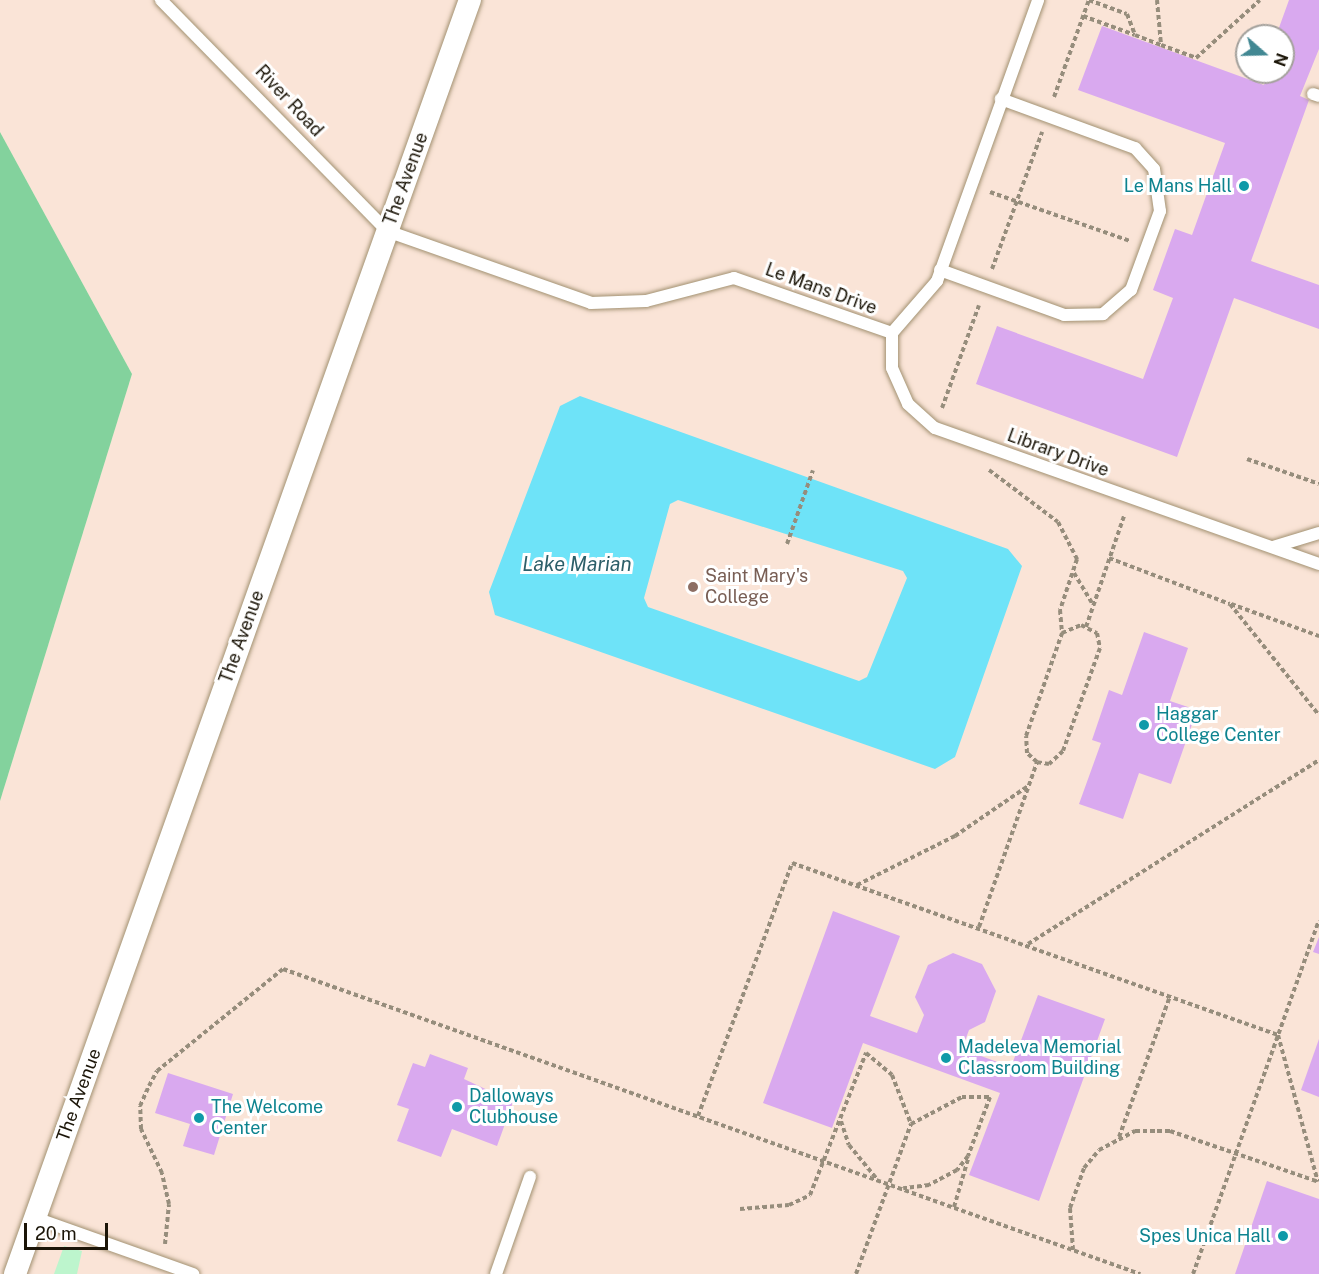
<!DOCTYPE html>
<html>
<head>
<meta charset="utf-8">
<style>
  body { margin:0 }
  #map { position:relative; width:1319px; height:1274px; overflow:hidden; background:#fdf2dd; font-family:"Public Sans",sans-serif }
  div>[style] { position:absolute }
  .education>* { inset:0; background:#fae4d7 }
  .green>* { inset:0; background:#bdf5cd }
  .forest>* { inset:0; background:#83d29d }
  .water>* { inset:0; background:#6ee3f8 }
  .building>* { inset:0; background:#d9a9ef }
  .path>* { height:4px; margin-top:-2px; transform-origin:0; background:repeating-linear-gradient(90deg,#968d7c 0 4.5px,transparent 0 7.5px) }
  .roads { filter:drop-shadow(0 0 2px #a29171) drop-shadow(0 0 2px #a29171) }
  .service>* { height:12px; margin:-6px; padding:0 6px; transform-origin:6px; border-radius:6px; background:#fff }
  .minor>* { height:22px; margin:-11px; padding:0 11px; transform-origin:11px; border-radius:11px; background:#fff }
  .dots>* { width:16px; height:16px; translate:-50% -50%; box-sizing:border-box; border:3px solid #fff; border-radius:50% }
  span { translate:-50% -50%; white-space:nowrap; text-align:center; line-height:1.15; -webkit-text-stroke:6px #fff; paint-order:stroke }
  .street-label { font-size:18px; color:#1b1508 }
  .culture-label { font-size:18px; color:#0d838f }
  .right { translate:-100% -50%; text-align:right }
  .left { translate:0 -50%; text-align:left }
  .education-label { font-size:18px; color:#785e54 }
  .water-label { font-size:20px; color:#2d5f69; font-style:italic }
  .north { position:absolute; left:1235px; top:24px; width:60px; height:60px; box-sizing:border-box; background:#fff; border:2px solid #a4a19c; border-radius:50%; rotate:110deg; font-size:16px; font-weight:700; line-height:24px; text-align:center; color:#1b1508 }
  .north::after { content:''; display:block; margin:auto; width:21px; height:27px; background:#428893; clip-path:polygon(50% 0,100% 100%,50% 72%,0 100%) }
  .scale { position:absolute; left:24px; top:1223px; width:84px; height:27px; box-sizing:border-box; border:3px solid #1b1508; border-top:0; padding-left:8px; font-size:18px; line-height:21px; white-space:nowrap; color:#1b1508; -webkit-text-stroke:4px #fff; paint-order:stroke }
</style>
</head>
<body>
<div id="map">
  <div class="education">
    <i style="clip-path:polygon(evenodd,0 0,1319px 0,1319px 1274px,0 1274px,0 801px,132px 374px,0 132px,0 0,1247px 36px,1283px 36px,1283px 72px,1247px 72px,1247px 36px)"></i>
  </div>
  <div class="green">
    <i style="clip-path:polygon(64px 1246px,82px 1251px,77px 1274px,54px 1274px)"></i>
  </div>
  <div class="forest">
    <i style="clip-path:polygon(0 132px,132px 374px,0 801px)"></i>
  </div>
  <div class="water">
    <i style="clip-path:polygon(evenodd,580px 396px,1008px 549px,1022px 566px,955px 757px,935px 769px,495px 615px,489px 592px,560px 406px,580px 396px,678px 500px,903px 571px,907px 578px,867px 677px,859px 681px,648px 607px,644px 598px,670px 504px,678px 500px)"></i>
  </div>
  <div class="building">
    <i style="clip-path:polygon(1289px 0,1319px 0,1319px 49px,1300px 96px,1309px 100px,1251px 261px,1319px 285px,1319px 329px,1234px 298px,1177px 457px,976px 384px,997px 326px,1143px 379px,1173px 298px,1153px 290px,1175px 229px,1192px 235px,1225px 143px,1078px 90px,1102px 26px,1264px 85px,1269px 72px,1283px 72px,1283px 36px,1276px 36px)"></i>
    <i style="clip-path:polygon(1144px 632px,1188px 648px,1170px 701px,1197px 710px,1171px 784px,1139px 773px,1123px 819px,1079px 804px,1101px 743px,1092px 740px,1109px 690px,1122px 695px)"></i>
    <i style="clip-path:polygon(833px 911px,900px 936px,870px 1016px,917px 1033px,924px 1015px,915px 997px,928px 965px,953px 953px,982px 964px,996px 991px,985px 1022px,969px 1030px,962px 1049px,1011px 1067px,1038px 995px,1105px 1019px,1039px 1201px,969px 1175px,1000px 1093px,863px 1043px,832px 1128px,763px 1103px)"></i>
    <i style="clip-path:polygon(1319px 937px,1319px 954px,1313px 952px)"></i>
    <i style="clip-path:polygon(1319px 1039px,1319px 1097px,1301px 1090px)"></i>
    <i style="clip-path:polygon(430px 1054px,468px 1068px,464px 1079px,513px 1102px,497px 1146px,452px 1129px,441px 1157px,397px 1141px,409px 1109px,397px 1105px,413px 1063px,425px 1067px)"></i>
    <i style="clip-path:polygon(168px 1073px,233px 1094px,214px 1155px,183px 1146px,190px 1124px,155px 1113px)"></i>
    <i style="clip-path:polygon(1267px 1181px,1319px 1199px,1319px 1274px,1235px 1274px)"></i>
  </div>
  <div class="path">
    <i style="left:1157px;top:0;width:45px;rotate:84.9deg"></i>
    <i style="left:1161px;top:45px;width:37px;rotate:20deg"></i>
    <i style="left:1196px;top:58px;width:86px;rotate:-42.2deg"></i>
    <i style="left:1083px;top:16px;width:55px;rotate:20.1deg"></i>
    <i style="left:1054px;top:97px;width:103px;rotate:-70.2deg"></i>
    <i style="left:1089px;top:0;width:40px;rotate:20.2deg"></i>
    <i style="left:1127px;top:14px;width:22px;rotate:69deg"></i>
    <i style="left:1135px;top:35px;width:28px;rotate:21deg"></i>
    <i style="left:990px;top:192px;width:148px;rotate:19.3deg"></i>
    <i style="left:992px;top:269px;width:146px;rotate:-69.9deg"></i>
    <i style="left:942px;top:408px;width:109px;rotate:-70.2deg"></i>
    <i style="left:1247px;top:459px;width:76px;rotate:19.1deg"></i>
    <i style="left:989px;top:470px;width:86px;rotate:37deg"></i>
    <i style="left:1058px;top:522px;width:42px;rotate:62.8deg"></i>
    <i style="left:1077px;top:559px;width:54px;rotate:108.4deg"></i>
    <i style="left:1060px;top:610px;width:23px;rotate:85deg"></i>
    <i style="left:787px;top:544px;width:78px;rotate:-70.6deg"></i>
    <i style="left:1109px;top:558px;width:129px;rotate:20.8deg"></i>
    <i style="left:1230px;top:604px;width:142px;rotate:51.3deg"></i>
    <i style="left:1074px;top:573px;width:37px;rotate:59deg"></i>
    <i style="left:1231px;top:604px;width:94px;rotate:20deg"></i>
    <i style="left:1081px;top:625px;width:18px;rotate:27deg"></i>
    <i style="left:1097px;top:633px;width:15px;rotate:79deg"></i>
    <i style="left:1100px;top:648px;width:109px;rotate:109.8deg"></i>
    <i style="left:1063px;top:751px;width:19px;rotate:137deg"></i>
    <i style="left:1049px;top:764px;width:12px;rotate:-171deg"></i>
    <i style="left:1037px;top:762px;width:13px;rotate:-138deg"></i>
    <i style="left:1027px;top:753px;width:17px;rotate:-93deg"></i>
    <i style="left:1026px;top:736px;width:109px;rotate:-70.7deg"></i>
    <i style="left:1062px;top:633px;width:21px;rotate:-23deg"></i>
    <i style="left:1086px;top:627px;width:117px;rotate:-71.1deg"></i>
    <i style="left:857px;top:885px;width:110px;rotate:-26.6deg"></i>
    <i style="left:955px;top:836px;width:88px;rotate:-34.4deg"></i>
    <i style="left:979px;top:927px;width:175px;rotate:-70.6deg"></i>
    <i style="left:1028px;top:944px;width:344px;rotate:-32.3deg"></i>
    <i style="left:698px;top:1116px;width:270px;rotate:-69.6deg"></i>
    <i style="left:792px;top:863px;width:516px;rotate:19.49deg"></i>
    <i style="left:1278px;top:1035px;width:152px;rotate:74.8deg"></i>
    <i style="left:841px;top:1121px;width:25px;rotate:72deg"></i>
    <i style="left:849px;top:1145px;width:43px;rotate:50.7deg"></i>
    <i style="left:1119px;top:1137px;width:150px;rotate:-70.1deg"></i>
    <i style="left:954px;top:1207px;width:50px;rotate:-73.7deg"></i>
    <i style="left:740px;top:1209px;width:49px;rotate:-4.7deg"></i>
    <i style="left:789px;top:1205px;width:23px;rotate:-25deg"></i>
    <i style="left:810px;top:1195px;width:153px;rotate:-68.5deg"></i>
    <i style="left:866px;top:1053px;width:34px;rotate:40deg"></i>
    <i style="left:892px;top:1075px;width:53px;rotate:68.8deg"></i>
    <i style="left:165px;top:1244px;width:40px;rotate:-84.3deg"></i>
    <i style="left:169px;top:1204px;width:32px;rotate:-103deg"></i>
    <i style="left:162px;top:1173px;width:49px;rotate:-115.5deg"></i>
    <i style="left:141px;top:1129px;width:23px;rotate:-92deg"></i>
    <i style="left:140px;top:1106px;width:22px;rotate:-66deg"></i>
    <i style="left:149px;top:1086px;width:17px;rotate:-62deg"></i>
    <i style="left:157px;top:1071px;width:162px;rotate:-39deg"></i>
    <i style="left:283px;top:969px;width:910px;rotate:19.59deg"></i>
    <i style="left:1073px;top:1250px;width:42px;rotate:-94.1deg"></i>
    <i style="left:1070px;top:1208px;width:42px;rotate:-70.7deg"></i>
    <i style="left:1084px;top:1168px;width:23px;rotate:-50deg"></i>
    <i style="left:1099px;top:1150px;width:41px;rotate:-27.8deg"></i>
    <i style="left:1135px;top:1131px;width:35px"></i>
    <i style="left:1170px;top:1131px;width:157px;rotate:18.9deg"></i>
    <i style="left:856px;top:1274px;width:160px;rotate:-69.9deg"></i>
    <i style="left:911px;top:1124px;width:58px;rotate:-27.9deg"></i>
    <i style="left:962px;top:1097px;width:28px"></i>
    <i style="left:990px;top:1097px;width:63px;rotate:110.4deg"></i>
    <i style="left:968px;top:1156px;width:18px;rotate:128deg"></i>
    <i style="left:957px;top:1170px;width:32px;rotate:152deg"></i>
    <i style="left:929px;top:1185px;width:26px;rotate:173deg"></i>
    <i style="left:1193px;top:1274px;width:375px;rotate:-70.4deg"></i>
  </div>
  <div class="roads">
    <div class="service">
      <i style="left:161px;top:0;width:323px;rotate:45.6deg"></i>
      <i style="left:387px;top:231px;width:216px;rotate:19.4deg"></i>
      <i style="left:591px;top:303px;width:55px;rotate:-2.1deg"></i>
      <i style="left:646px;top:301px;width:91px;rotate:-14.6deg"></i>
      <i style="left:734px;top:278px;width:167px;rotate:19.2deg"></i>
      <i style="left:892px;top:333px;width:69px;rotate:-49.1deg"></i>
      <i style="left:937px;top:281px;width:299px;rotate:-70.2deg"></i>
      <i style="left:1313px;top:94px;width:6px;rotate:18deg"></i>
      <i style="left:940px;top:270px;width:132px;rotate:19.9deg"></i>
      <i style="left:1064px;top:315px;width:39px;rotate:-1deg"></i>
      <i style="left:1103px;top:314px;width:37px;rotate:-41deg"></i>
      <i style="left:1131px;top:290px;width:84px;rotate:-69.8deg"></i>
      <i style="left:1160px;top:211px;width:42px;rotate:-98.1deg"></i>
      <i style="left:1154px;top:169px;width:28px;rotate:-132deg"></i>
      <i style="left:1135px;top:148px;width:143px;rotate:-159.9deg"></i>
      <i style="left:892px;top:333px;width:35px;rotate:90deg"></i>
      <i style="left:892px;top:368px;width:39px;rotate:66deg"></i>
      <i style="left:908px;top:404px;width:36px;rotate:42deg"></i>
      <i style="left:935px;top:428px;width:407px;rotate:19.5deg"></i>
      <i style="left:1273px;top:547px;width:48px;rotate:-16.9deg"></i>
      <i style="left:35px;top:1218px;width:168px;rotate:19.5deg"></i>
      <i style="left:496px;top:1274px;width:103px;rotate:-70.7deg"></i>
    </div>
    <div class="minor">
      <i style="left:15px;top:1274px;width:1353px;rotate:-70.35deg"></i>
    </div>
  </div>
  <div class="dots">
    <i style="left:1244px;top:186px;background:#0f9aa8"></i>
    <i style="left:693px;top:587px;background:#8d6e63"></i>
    <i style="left:1144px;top:725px;background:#0f9aa8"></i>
    <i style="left:946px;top:1058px;background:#0f9aa8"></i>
    <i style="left:457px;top:1107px;background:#0f9aa8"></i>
    <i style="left:199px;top:1118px;background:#0f9aa8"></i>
    <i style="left:1283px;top:1236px;background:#0f9aa8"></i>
  </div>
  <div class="street-label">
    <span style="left:289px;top:101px;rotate:47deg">River Road</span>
    <span style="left:406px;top:179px;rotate:-70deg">The Avenue</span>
    <span style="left:821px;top:289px;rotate:20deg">Le Mans Drive</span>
    <span style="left:1058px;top:453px;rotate:20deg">Library Drive</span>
    <span style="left:242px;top:637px;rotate:-70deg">The Avenue</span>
    <span style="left:79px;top:1095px;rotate:-70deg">The Avenue</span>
  </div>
  <div class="culture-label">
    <span class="right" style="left:1232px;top:186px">Le Mans Hall</span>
    <span class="left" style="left:1156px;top:725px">Haggar<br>College Center</span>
    <span class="left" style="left:958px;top:1058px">Madeleva Memorial<br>Classroom Building</span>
    <span class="left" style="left:469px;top:1107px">Dalloways<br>Clubhouse</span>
    <span class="left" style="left:211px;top:1118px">The Welcome<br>Center</span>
    <span class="right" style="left:1271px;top:1236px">Spes Unica Hall</span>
  </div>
  <div class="education-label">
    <span class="left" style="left:705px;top:587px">Saint Mary's<br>College</span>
  </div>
  <div class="water-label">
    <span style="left:577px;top:564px">Lake Marian</span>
  </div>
  <div class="north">N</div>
  <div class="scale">20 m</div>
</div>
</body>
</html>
